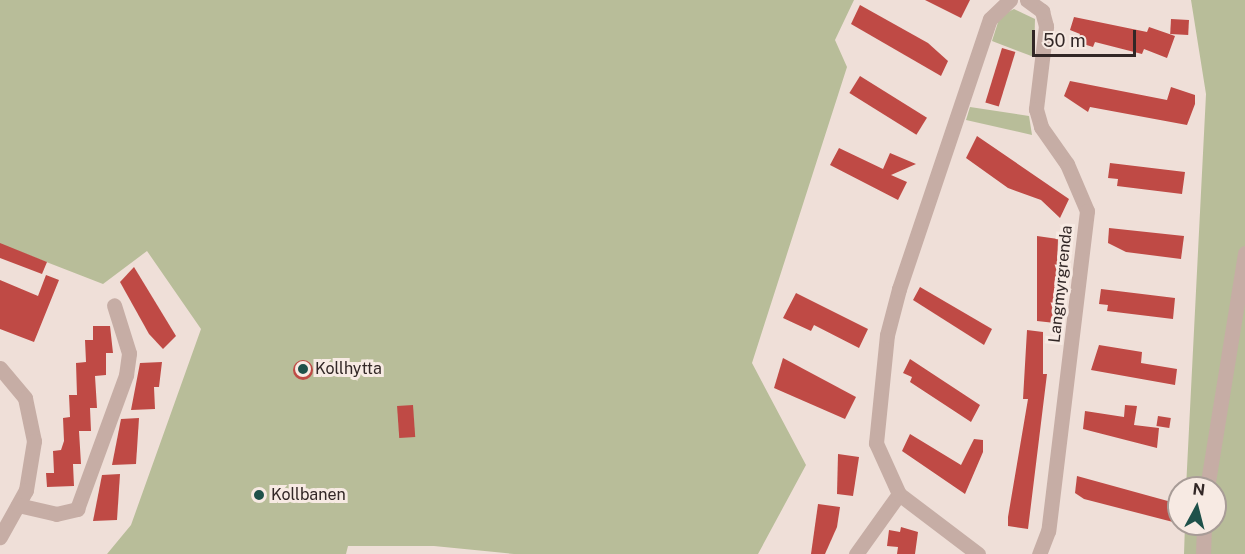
<!DOCTYPE html>
<html>
<head>
<meta charset="utf-8">
<style>
  body { margin:0 }
  #map { position:relative; width:1245px; height:554px; overflow:hidden; background:#efdfd8; font-family:"Public Sans",sans-serif }
  div>[style] { position:absolute }
  .green>* { inset:0; background:#b8bd99 }
  .building>* { inset:0; background:#bf4a45; transform-origin:0 0 }
  .round { border-radius:50% }
  .minor>* { height:15px; margin:-7.5px; padding:0 7.5px; transform-origin:7.5px; border-radius:7.5px; background:#c6ada5 }
  .dots>* { width:16px; height:16px; translate:-50% -50%; box-sizing:border-box; border:3px solid #f7eae3; border-radius:50% }
  span { translate:-50% -50%; white-space:nowrap; text-align:center; line-height:1.15; -webkit-text-stroke:6px #f7eae3; paint-order:stroke }
  .street-label { font-size:16px; color:#322726 }
  .poi-label { font-size:16px; color:#322726 }
  .left { translate:0 -50%; text-align:left }
  .north { position:absolute; left:1167px; top:476px; width:60px; height:60px; box-sizing:border-box; background:#f7eae3; border:2px solid #a89c97; border-radius:50%; rotate:7deg; font-size:16px; font-weight:700; line-height:24px; text-align:center; color:#322726 }
  .north::after { content:''; display:block; margin:auto; width:21px; height:27px; background:#1e514a; clip-path:polygon(50% 0,100% 100%,50% 72%,0 100%) }
  .scale { position:absolute; left:1032px; top:30px; width:104px; height:27px; box-sizing:border-box; border:3px solid #322726; border-top:0; padding-left:8px; font-size:18px; line-height:21px; white-space:nowrap; color:#322726; -webkit-text-stroke:4px #f7eae3; paint-order:stroke }
</style>
</head>
<body>
<div id="map">
  <div class="green">
    <i style="clip-path:polygon(0 0,854px 0,835px 40px,847px 67px,752px 363px,806px 465px,758px 554px,514px 554px,434px 546px,348px 546px,346px 554px,107px 554px,131px 525px,201px 329px,147px 251px,103px 284px,0 244px)"></i>
    <i style="clip-path:polygon(1191px 0,1245px 0,1245px 554px,1184px 554px,1185px 524px,1215px 524px,1215px 488px,1186px 488px,1206px 94px)"></i>
    <i style="clip-path:polygon(1014px 9px,1035px 19px,1034px 57px,992px 41px,1000px 16px)"></i>
    <i style="clip-path:polygon(970px 107px,1029px 116px,1032px 135px,966px 120px)"></i>
  </div>
  <div class="building">
    <i style="clip-path:polygon(925px 0,970px 0,961px 18px)"></i>
    <i style="clip-path:polygon(860px 5px,928px 43px,948px 61px,941px 76px,851px 24px)"></i>
    <i style="clip-path:polygon(1074px 17px,1147px 32px,1149px 27px,1175px 36px,1167px 58px,1144px 49px,1142px 54px,1095px 42px,1093px 47px,1077px 42px,1080px 34px,1070px 30px)"></i>
    <i style="left:1171px;top:19px;width:18px;height:15px;rotate:3deg"></i>
    <i style="left:1002px;top:48px;width:14px;height:57px;rotate:17deg"></i>
    <i style="left:860px;top:76px;width:79px;height:20px;rotate:32deg"></i>
    <i style="clip-path:polygon(1070px 81px,1167px 100px,1171px 87px,1195px 95px,1195px 104px,1187px 125px,1090px 107px,1088px 112px,1064px 96px)"></i>
    <i style="clip-path:polygon(977px 136px,1069px 199px,1060px 218px,1041px 200px,1008px 188px,966px 158px)"></i>
    <i style="clip-path:polygon(839px 148px,883px 169px,890px 153px,916px 164px,891px 175px,907px 182px,898px 200px,830px 165px)"></i>
    <i style="clip-path:polygon(1110px 163px,1185px 172px,1182px 194px,1117px 186px,1118px 179px,1108px 178px)"></i>
    <i style="clip-path:polygon(1109px 228px,1184px 236px,1181px 259px,1126px 252px,1108px 243px)"></i>
    <i style="clip-path:polygon(1037px 236px,1058px 239px,1055px 323px,1037px 321px)"></i>
    <i style="clip-path:polygon(0 243px,47px 262px,42px 274px,0 258px)"></i>
    <i style="clip-path:polygon(134px 267px,176px 336px,163px 349px,149px 334px,120px 282px)"></i>
    <i style="clip-path:polygon(46px 275px,59px 280px,34px 342px,0 329px,0 280px,38px 296px)"></i>
    <i style="clip-path:polygon(920px 287px,992px 329px,984px 345px,913px 300px)"></i>
    <i style="clip-path:polygon(1101px 289px,1175px 298px,1173px 319px,1107px 311px,1108px 305px,1099px 304px)"></i>
    <i style="clip-path:polygon(796px 293px,868px 329px,859px 348px,814px 325px,811px 331px,783px 318px)"></i>
    <i style="clip-path:polygon(93px 326px,110px 326px,113px 353px,106px 353px,106px 375px,95px 376px,97px 408px,90px 408px,91px 431px,79px 431px,81px 464px,73px 464px,74px 486px,47px 487px,46px 473px,54px 473px,53px 451px,61px 450px,64px 441px,63px 418px,70px 417px,69px 395px,77px 395px,76px 363px,86px 362px,85px 340px,93px 340px)"></i>
    <i style="clip-path:polygon(1027px 330px,1043px 332px,1043px 374px,1047px 374px,1028px 529px,1008px 526px,1008px 517px,1028px 399px,1023px 399px)"></i>
    <i style="clip-path:polygon(1099px 345px,1142px 352px,1141px 363px,1177px 369px,1175px 385px,1091px 370px)"></i>
    <i style="clip-path:polygon(783px 358px,856px 397px,845px 419px,774px 388px)"></i>
    <i style="clip-path:polygon(910px 359px,980px 405px,971px 422px,910px 382px,912px 377px,903px 373px)"></i>
    <i class="round" style="left:293px;top:360px;width:20px;height:20px"></i>
    <i style="clip-path:polygon(162px 362px,159px 387px,154px 387px,155px 409px,131px 410px,140px 363px)"></i>
    <i style="left:413px;top:405px;width:32px;height:16px;rotate:86deg"></i>
    <i style="clip-path:polygon(1125px 405px,1137px 406px,1134px 425px,1159px 428px,1157px 448px,1083px 429px,1085px 411px,1124px 417px)"></i>
    <i style="left:1158px;top:416px;width:13px;height:10px;rotate:9deg"></i>
    <i style="clip-path:polygon(139px 418px,136px 464px,112px 465px,121px 419px)"></i>
    <i style="clip-path:polygon(910px 434px,961px 465px,974px 439px,983px 440px,983px 452px,965px 494px,902px 451px)"></i>
    <i style="clip-path:polygon(838px 454px,859px 457px,853px 496px,837px 494px)"></i>
    <i style="clip-path:polygon(120px 474px,117px 520px,93px 521px,102px 475px)"></i>
    <i style="clip-path:polygon(1077px 476px,1175px 503px,1173px 522px,1084px 499px,1075px 493px)"></i>
    <i style="clip-path:polygon(818px 504px,840px 507px,837px 527px,825px 554px,811px 554px)"></i>
    <i style="clip-path:polygon(901px 527px,918px 532px,915px 554px,897px 554px,898px 547px,887px 546px,889px 530px,900px 532px)"></i>
  </div>
  <div class="minor">
    <i style="left:1027px;top:0;width:19px;rotate:36deg"></i>
    <i style="left:1042px;top:11px;width:16px;rotate:75deg"></i>
    <i style="left:1046px;top:26px;width:84px;rotate:96.9deg"></i>
    <i style="left:1036px;top:109px;width:19px;rotate:74deg"></i>
    <i style="left:1041px;top:127px;width:45px;rotate:54.9deg"></i>
    <i style="left:1067px;top:164px;width:51px;rotate:66.9deg"></i>
    <i style="left:1087px;top:211px;width:322px;rotate:96.9deg"></i>
    <i style="left:1048px;top:531px;width:25px;rotate:111deg"></i>
    <i style="left:0;top:368px;width:39px;rotate:50deg"></i>
    <i style="left:25px;top:398px;width:44px;rotate:78.2deg"></i>
    <i style="left:34px;top:441px;width:50px;rotate:99.3deg"></i>
    <i style="left:26px;top:490px;width:54px;rotate:119deg"></i>
    <i style="left:1207px;top:488px;width:238px;rotate:-80.8deg"></i>
    <i style="left:18px;top:505px;width:39px;rotate:13deg"></i>
    <i style="left:56px;top:514px;width:22px;rotate:-13deg"></i>
    <i style="left:77px;top:509px;width:143px;rotate:-69.9deg"></i>
    <i style="left:126px;top:375px;width:22px;rotate:-82deg"></i>
    <i style="left:129px;top:353px;width:50px;rotate:-107.4deg"></i>
    <i style="left:856px;top:554px;width:74px;rotate:-54.4deg"></i>
    <i style="left:978px;top:554px;width:99px;rotate:-142.8deg"></i>
    <i style="left:899px;top:494px;width:56px;rotate:-114.3deg"></i>
    <i style="left:876px;top:443px;width:109px;rotate:-84.2deg"></i>
    <i style="left:887px;top:335px;width:48px;rotate:-75.4deg"></i>
    <i style="left:899px;top:289px;width:285px;rotate:-71.4deg"></i>
    <i style="left:990px;top:19px;width:28px;rotate:-44deg"></i>
    <i style="left:1203px;top:554px;width:30px;rotate:-88deg"></i>
  </div>
  <div class="dots">
    <i style="left:303px;top:369px;background:#1e514a"></i>
    <i style="left:259px;top:495px;background:#1e514a"></i>
  </div>
  <div class="street-label">
    <span style="left:1061px;top:284px;rotate:-84deg">Langmyrgrenda</span>
  </div>
  <div class="poi-label">
    <span class="left" style="left:315px;top:369px">Kollhytta</span>
    <span class="left" style="left:271px;top:495px">Kollbanen</span>
  </div>
  <div class="north">N</div>
  <div class="scale">50 m</div>
</div>
</body>
</html>
